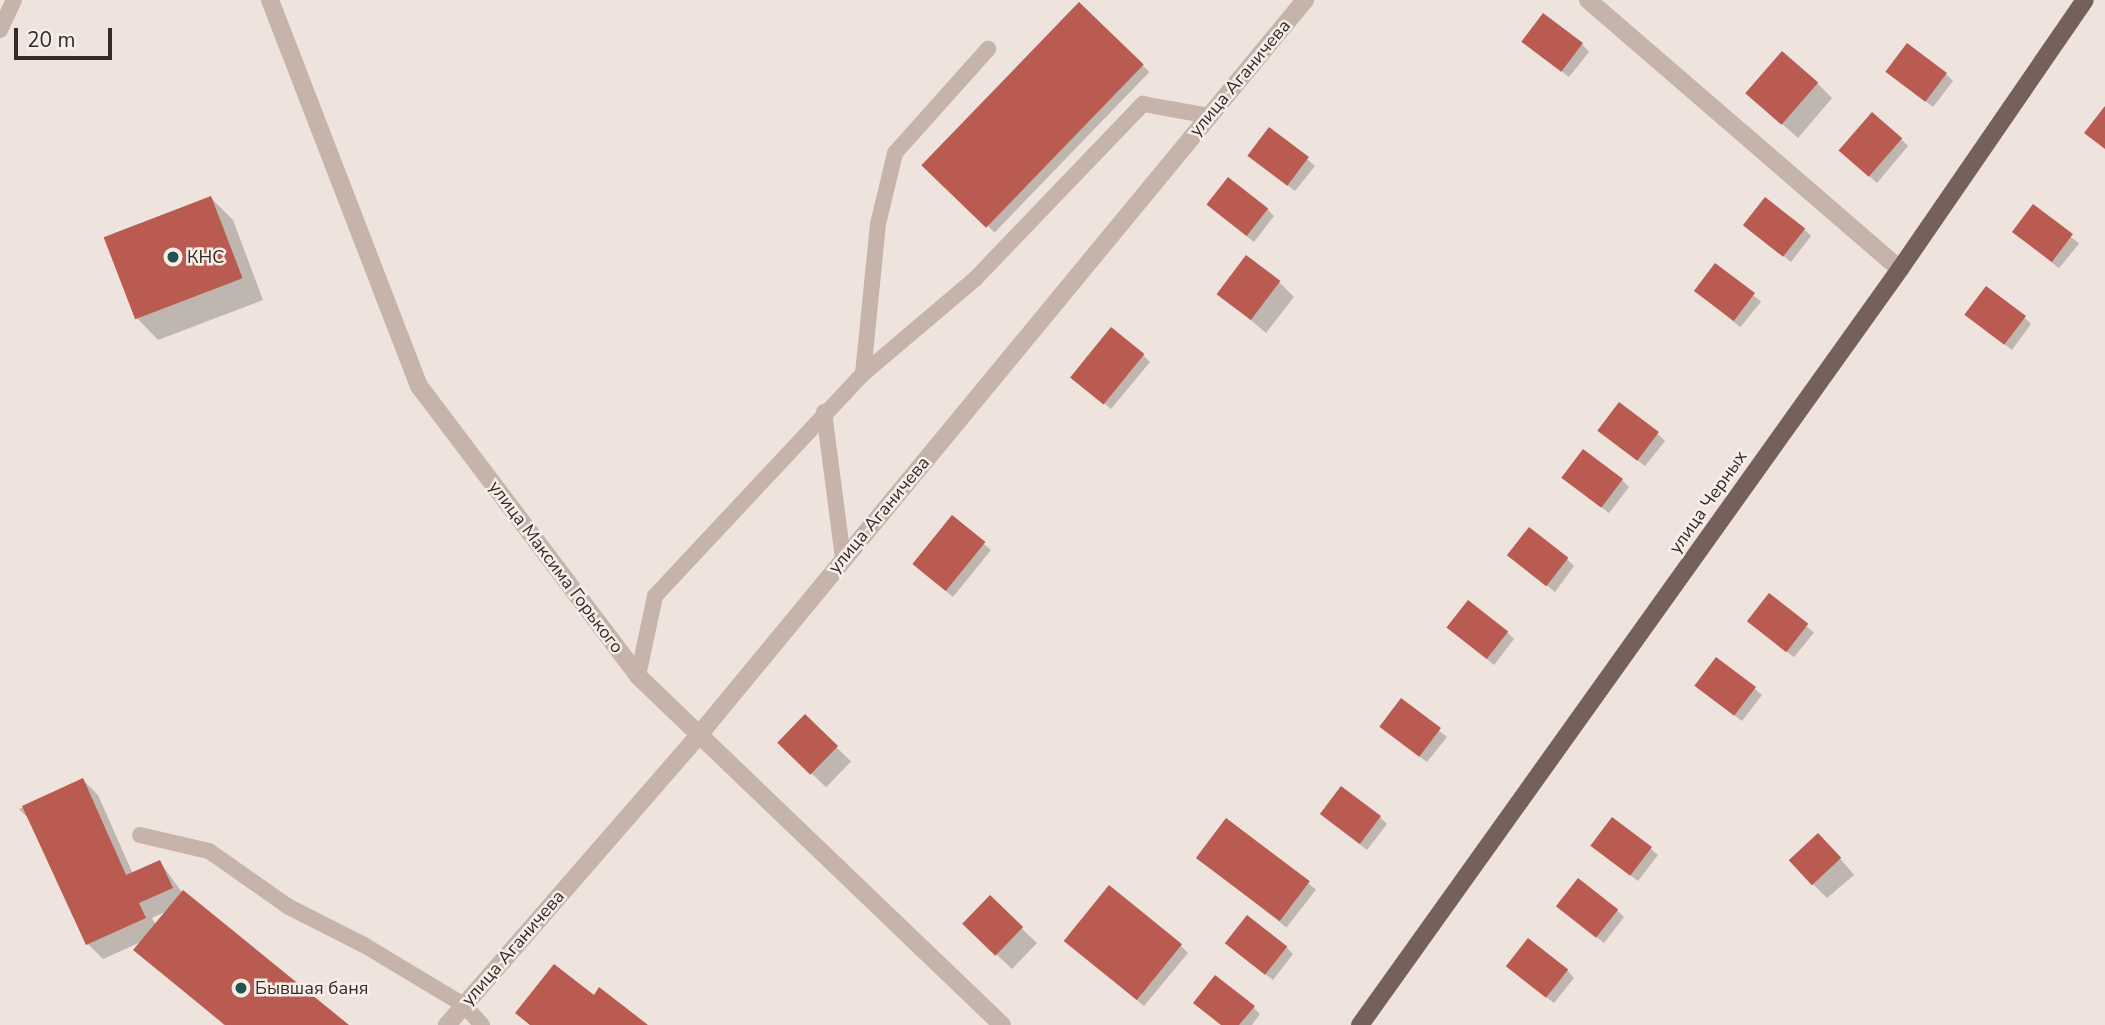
<!DOCTYPE html>
<html>
<head>
<meta charset="utf-8">
<style>
  body { margin:0 }
  #map { position:relative; width:2105px; height:1025px; overflow:hidden; background:#efe4dd; font-family:"Nunito Sans",sans-serif }
  div>[style] { position:absolute }
  .shadow>* { inset:0; background:#0003; transform-origin:0 0 }
  .building>* { inset:0; background:#b95b51; transform-origin:0 0 }
  .lane>* { height:16px; margin:-8px; padding:0 8px; transform-origin:8px; border-radius:8px; background:#c6b3aa }
  .street>* { height:18px; margin:-9px; padding:0 9px; transform-origin:9px; border-radius:9px; background:#c6b3aa }
  .primary>* { height:18px; margin:-9px; padding:0 9px; transform-origin:9px; border-radius:9px; background:#75605b }
  .dots>* { width:19px; height:19px; translate:-50% -50%; box-sizing:border-box; border:4px solid #f7eee8; border-radius:50% }
  span { translate:-50% -50%; white-space:nowrap; text-align:center; line-height:1.15; -webkit-text-stroke:5px #f7eee8; paint-order:stroke }
  .street-label { font-size:18px; color:#342b29 }
  .poi-label { font-size:18px; color:#342b29 }
  .left { translate:0 -50%; text-align:left }
  .scale { position:absolute; left:14px; top:28px; width:98px; height:32px; box-sizing:border-box; border:4px solid #342b29; border-top:0; padding-left:9px; font-size:21px; line-height:24px; white-space:nowrap; color:#342b29; -webkit-text-stroke:5px #f7eee8; paint-order:stroke }
</style>
</head>
<body>
<div id="map">
  <div class="shadow">
    <i style="left:1079px;top:4px;width:98px;height:223px;rotate:44deg"></i>
    <i style="clip-path:polygon(1582px 44px,1589px 52px,1569px 77px,1531px 48px)"></i>
    <i style="clip-path:polygon(1946px 74px,1953px 81px,1933px 107px,1895px 78px)"></i>
    <i style="clip-path:polygon(1817px 83px,1832px 98px,1798px 138px,1747px 93px)"></i>
    <i style="clip-path:polygon(1901px 139px,1908px 146px,1877px 183px,1848px 158px)"></i>
    <i style="clip-path:polygon(1307px 159px,1315px 166px,1295px 191px,1257px 162px)"></i>
    <i style="clip-path:polygon(211px 198px,233px 220px,263px 300px,158px 340px,136px 317px)"></i>
    <i style="left:2034px;top:207px;width:58px;height:32px;rotate:39deg"></i>
    <i style="clip-path:polygon(1267px 209px,1274px 216px,1254px 242px,1216px 212px)"></i>
    <i style="clip-path:polygon(1804px 229px,1811px 236px,1791px 262px,1753px 232px)"></i>
    <i style="left:1716px;top:265px;width:58px;height:33px;rotate:39deg"></i>
    <i style="clip-path:polygon(1279px 282px,1294px 297px,1266px 333px,1219px 293px)"></i>
    <i style="clip-path:polygon(2024px 317px,2031px 324px,2012px 350px,1974px 321px)"></i>
    <i style="clip-path:polygon(1143px 355px,1150px 362px,1111px 409px,1080px 384px)"></i>
    <i style="clip-path:polygon(1657px 433px,1665px 441px,1645px 466px,1607px 437px)"></i>
    <i style="clip-path:polygon(1622px 480px,1629px 487px,1609px 513px,1571px 484px)"></i>
    <i style="clip-path:polygon(952px 517px,991px 550px,953px 597px,921px 571px)"></i>
    <i style="clip-path:polygon(1509px 555px,1567px 559px,1574px 566px,1555px 592px)"></i>
    <i style="left:1769px;top:596px;width:58px;height:32px;rotate:39deg"></i>
    <i style="clip-path:polygon(1449px 628px,1507px 632px,1514px 639px,1494px 665px)"></i>
    <i style="clip-path:polygon(1754px 688px,1762px 695px,1742px 721px,1704px 692px)"></i>
    <i style="clip-path:polygon(1401px 700px,1447px 737px,1427px 762px,1389px 733px)"></i>
    <i style="left:805px;top:717px;width:64px;height:36px;rotate:44deg"></i>
    <i style="clip-path:polygon(evenodd,83px 780px,98px 795px,133px 874px,160px 862px,181px 891px,346px 1025px,224px 1025px,136px 950px,143px 941px,103px 959px,88px 944px,32px 822px,19px 809px,83px 780px,167px 911px,156px 925px,152px 918px,167px 911px)"></i>
    <i style="clip-path:polygon(1380px 817px,1387px 824px,1367px 850px,1329px 821px)"></i>
    <i style="left:1227px;top:820px;width:113px;height:48px;rotate:38deg"></i>
    <i style="clip-path:polygon(1650px 848px,1658px 855px,1638px 881px,1600px 852px)"></i>
    <i style="clip-path:polygon(1833px 850px,1854px 875px,1827px 898px,1812px 883px)"></i>
    <i style="clip-path:polygon(990px 898px,1037px 943px,1012px 969px,980px 939px)"></i>
    <i style="clip-path:polygon(1617px 910px,1624px 917px,1604px 943px,1566px 913px)"></i>
    <i style="clip-path:polygon(1181px 946px,1188px 953px,1144px 1006px,1073px 947px)"></i>
    <i style="clip-path:polygon(1286px 947px,1293px 954px,1273px 980px,1235px 951px)"></i>
    <i style="clip-path:polygon(1567px 970px,1574px 978px,1554px 1003px,1516px 974px)"></i>
    <i style="clip-path:polygon(1253px 1007px,1260px 1014px,1252px 1025px,1222px 1025px)"></i>
  </div>
  <div class="building">
    <i style="left:1079px;top:2px;width:90px;height:227px;rotate:44deg"></i>
    <i style="left:1543px;top:13px;width:50px;height:36px;rotate:37deg"></i>
    <i style="left:1907px;top:43px;width:50px;height:36px;rotate:37deg"></i>
    <i style="left:1782px;top:51px;width:48px;height:56px;rotate:41deg"></i>
    <i style="clip-path:polygon(2105px 106px,2105px 149px,2084px 133px)"></i>
    <i style="left:1872px;top:112px;width:40px;height:51px;rotate:41deg"></i>
    <i style="left:1269px;top:127px;width:50px;height:36px;rotate:37deg"></i>
    <i style="left:1228px;top:177px;width:51px;height:35px;rotate:38deg"></i>
    <i style="left:211px;top:196px;width:88px;height:115px;rotate:69deg"></i>
    <i style="left:1765px;top:197px;width:51px;height:36px;rotate:38deg"></i>
    <i style="left:2033px;top:204px;width:50px;height:35px;rotate:37deg"></i>
    <i style="left:1246px;top:255px;width:43px;height:49px;rotate:37deg"></i>
    <i style="left:1715px;top:263px;width:50px;height:35px;rotate:37deg"></i>
    <i style="left:1986px;top:286px;width:50px;height:36px;rotate:37deg"></i>
    <i style="left:1111px;top:327px;width:43px;height:65px;rotate:39deg"></i>
    <i style="left:1619px;top:402px;width:50px;height:36px;rotate:37deg"></i>
    <i style="left:1583px;top:449px;width:50px;height:36px;rotate:37deg"></i>
    <i style="left:952px;top:515px;width:43px;height:63px;rotate:39deg"></i>
    <i style="left:1529px;top:527px;width:50px;height:36px;rotate:38deg"></i>
    <i style="left:1769px;top:593px;width:50px;height:36px;rotate:38deg"></i>
    <i style="left:1468px;top:600px;width:51px;height:35px;rotate:38deg"></i>
    <i style="left:1716px;top:657px;width:50px;height:36px;rotate:37deg"></i>
    <i style="left:1401px;top:698px;width:50px;height:36px;rotate:37deg"></i>
    <i style="left:805px;top:714px;width:46px;height:40px;rotate:44deg"></i>
    <i style="clip-path:polygon(83px 778px,126px 875px,160px 860px,173px 888px,139px 903px,146px 918px,86px 945px,22px 806px)"></i>
    <i style="left:1341px;top:786px;width:50px;height:35px;rotate:37deg"></i>
    <i style="left:1612px;top:817px;width:50px;height:36px;rotate:37deg"></i>
    <i style="left:1226px;top:818px;width:105px;height:50px;rotate:37deg"></i>
    <i style="left:1818px;top:833px;width:34px;height:40px;rotate:47deg"></i>
    <i style="left:1578px;top:878px;width:51px;height:36px;rotate:38deg"></i>
    <i style="left:1109px;top:885px;width:94px;height:72px;rotate:39deg"></i>
    <i style="clip-path:polygon(183px 890px,349px 1025px,225px 1025px,133px 950px)"></i>
    <i style="left:990px;top:895px;width:46px;height:40px;rotate:44deg"></i>
    <i style="left:1247px;top:915px;width:51px;height:36px;rotate:38deg"></i>
    <i style="left:1528px;top:938px;width:51px;height:36px;rotate:38deg"></i>
    <i style="clip-path:polygon(554px 964px,594px 995px,599px 987px,648px 1025px,530px 1025px,515px 1013px)"></i>
    <i style="clip-path:polygon(1215px 975px,1255px 1006px,1239px 1025px,1221px 1025px,1193px 1003px)"></i>
  </div>
  <div class="lane">
    <i style="left:0;top:30px;width:33px;rotate:-65deg"></i>
    <i style="left:863px;top:374px;width:147px;rotate:-40.3deg"></i>
    <i style="left:975px;top:279px;width:243px;rotate:-46.2deg"></i>
    <i style="left:1143px;top:104px;width:67px;rotate:10.3deg"></i>
    <i style="left:824px;top:412px;width:147px;rotate:82.6deg"></i>
    <i style="left:638px;top:676px;width:82px;rotate:-78deg"></i>
    <i style="left:655px;top:596px;width:304px;rotate:-46.9deg"></i>
    <i style="left:863px;top:374px;width:151px;rotate:-84.3deg"></i>
    <i style="left:878px;top:224px;width:73px;rotate:-76.5deg"></i>
    <i style="left:895px;top:153px;width:140px;rotate:-48.2deg"></i>
    <i style="left:140px;top:835px;width:71px;rotate:13.1deg"></i>
    <i style="left:209px;top:851px;width:98px;rotate:35deg"></i>
    <i style="left:289px;top:907px;width:84px;rotate:26.9deg"></i>
    <i style="left:364px;top:945px;width:117px;rotate:31deg"></i>
    <i style="left:464px;top:1005px;width:27px;rotate:48deg"></i>
  </div>
  <div class="street">
    <i style="left:270px;top:0;width:414px;rotate:68.9deg"></i>
    <i style="left:419px;top:386px;width:363px;rotate:52.9deg"></i>
    <i style="left:638px;top:676px;width:504px;rotate:43.79deg"></i>
    <i style="left:1588px;top:0;width:412px;rotate:40.8deg"></i>
    <i style="left:447px;top:1025px;width:384px;rotate:-49deg"></i>
    <i style="left:699px;top:735px;width:953px;rotate:-50.49deg"></i>
  </div>
  <div class="primary">
    <i style="left:1360px;top:1025px;width:929px;rotate:-54.46deg"></i>
    <i style="left:1900px;top:269px;width:326px;rotate:-55.5deg"></i>
  </div>
  <div class="dots">
    <i style="left:173px;top:257px;background:#22524e"></i>
    <i style="left:241px;top:988px;background:#22524e"></i>
  </div>
  <div class="street-label">
    <span style="left:1240px;top:78px;rotate:-50deg">улица Аганичева</span>
    <span style="left:1708px;top:502px;rotate:-55deg">улица Черных</span>
    <span style="left:879px;top:515px;rotate:-50deg">улица Аганичева</span>
    <span style="left:556px;top:567px;rotate:53deg">улица Максима Горького</span>
    <span style="left:513px;top:948px;rotate:-49deg">улица Аганичева</span>
  </div>
  <div class="poi-label">
    <span class="left" style="left:187px;top:257px">КНС</span>
    <span class="left" style="left:255px;top:988px">Бывшая баня</span>
  </div>
  <div class="scale">20 m</div>
</div>
</body>
</html>
